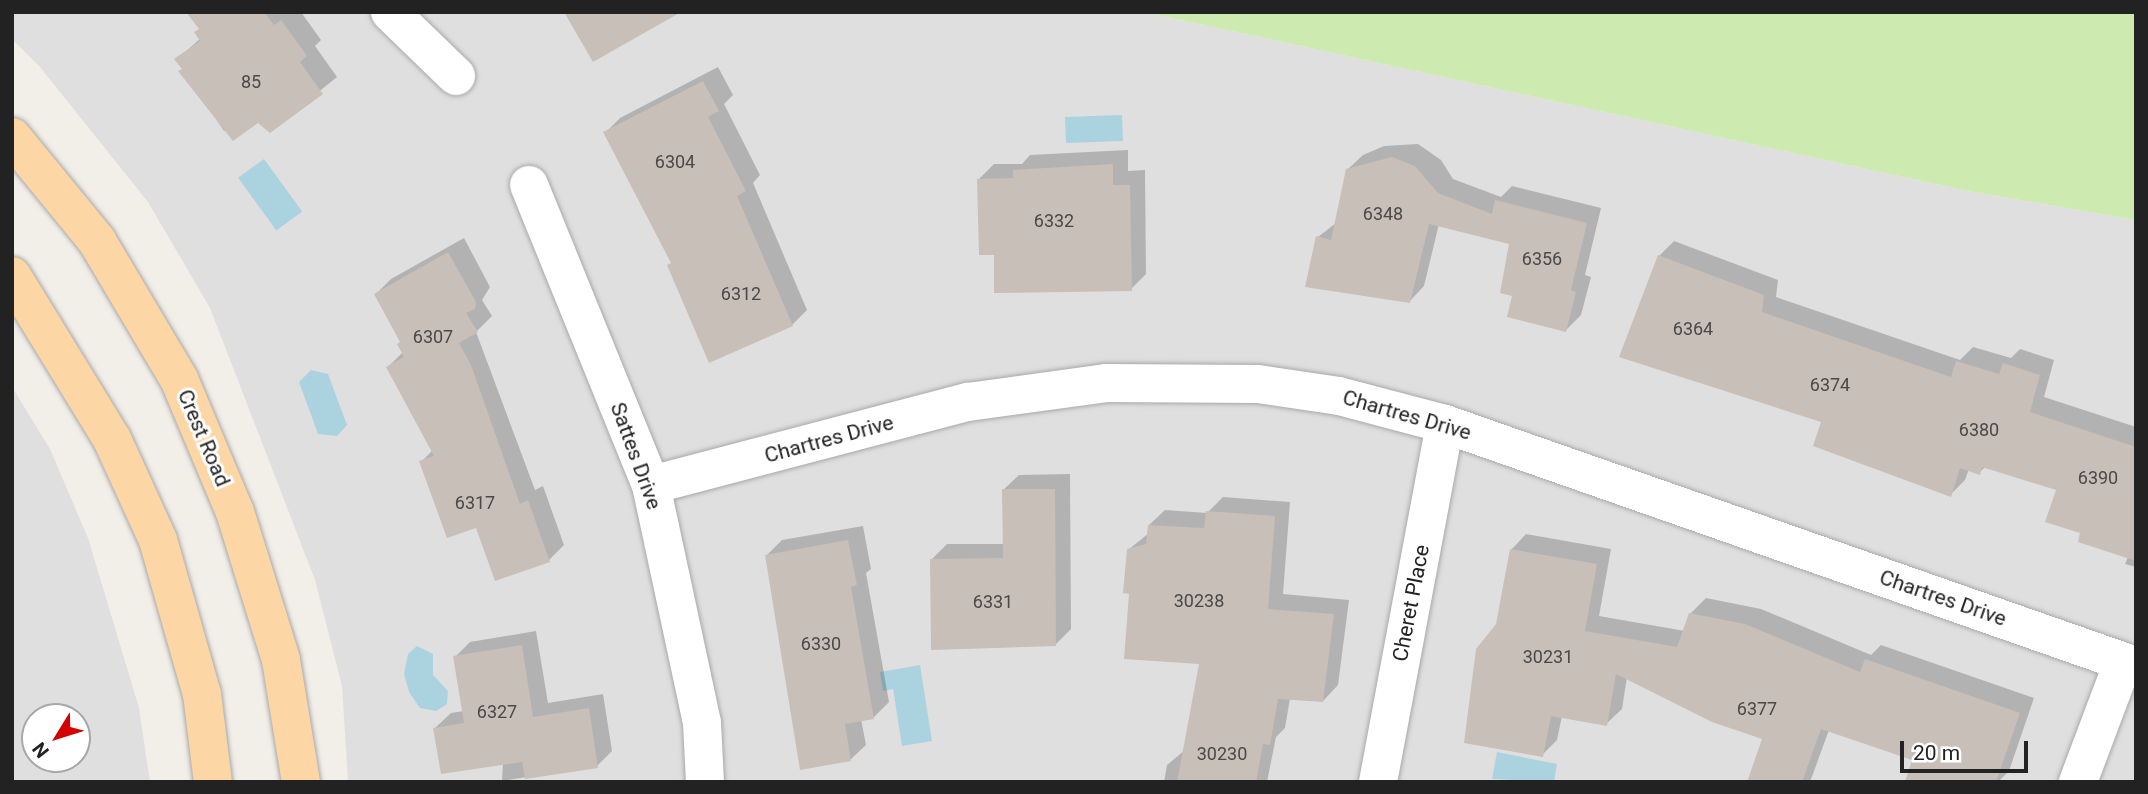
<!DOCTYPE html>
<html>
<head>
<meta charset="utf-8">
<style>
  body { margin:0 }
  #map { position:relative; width:2148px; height:794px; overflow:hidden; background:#f2efe9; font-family:Roboto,sans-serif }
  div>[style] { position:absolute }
  .residential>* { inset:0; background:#e0dfdf }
  .grass>* { inset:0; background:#cdebb0 }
  .water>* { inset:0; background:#aad3df; transform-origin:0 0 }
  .shadow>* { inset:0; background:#0003 }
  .building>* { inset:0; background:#c7bfb8 }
  .roads { filter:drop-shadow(0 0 2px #a9a9a9) drop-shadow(0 0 2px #a9a9a9) }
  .minor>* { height:38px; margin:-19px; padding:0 19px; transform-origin:19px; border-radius:19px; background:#fff }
  .major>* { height:38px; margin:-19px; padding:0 19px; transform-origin:19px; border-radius:19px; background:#fcd6a4 }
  span { translate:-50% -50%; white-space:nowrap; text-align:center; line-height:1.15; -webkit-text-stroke:6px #fff; paint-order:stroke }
  .number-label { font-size:18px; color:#4b4948 }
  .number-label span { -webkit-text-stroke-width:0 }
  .street-label { font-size:21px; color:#222 }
  .frame { position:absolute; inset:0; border:14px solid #222; pointer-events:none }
  .north { position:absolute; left:21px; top:703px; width:70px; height:70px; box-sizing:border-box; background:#fff; border:2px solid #a7a7a7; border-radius:50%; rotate:232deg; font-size:19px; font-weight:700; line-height:28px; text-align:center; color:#222 }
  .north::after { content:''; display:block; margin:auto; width:24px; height:32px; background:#d40000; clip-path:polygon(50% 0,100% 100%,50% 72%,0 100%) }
  .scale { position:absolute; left:1900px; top:741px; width:128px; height:32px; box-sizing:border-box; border:4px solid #222; border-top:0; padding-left:9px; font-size:21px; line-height:24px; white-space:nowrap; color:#222; -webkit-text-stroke:5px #fff; paint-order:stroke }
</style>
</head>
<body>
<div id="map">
  <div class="residential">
    <i style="clip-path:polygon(12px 12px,1144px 12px,1968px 191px,2136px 220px,2136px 782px,348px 782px,342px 686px,315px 580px,210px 308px,148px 202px,40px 67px,12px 39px)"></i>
    <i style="clip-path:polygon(evenodd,12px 387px,50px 449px,88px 538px,139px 708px,150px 782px,12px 782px,12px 387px,35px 717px,77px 717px,77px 759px,35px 759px,35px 717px)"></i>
  </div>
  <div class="grass">
    <i style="clip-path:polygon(1144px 12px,2136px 12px,2136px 220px,1968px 191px)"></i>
  </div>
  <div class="water">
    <i style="left:1122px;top:115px;width:26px;height:57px;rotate:88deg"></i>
    <i style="left:264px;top:159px;width:65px;height:32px;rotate:54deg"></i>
    <i style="clip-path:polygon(311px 370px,328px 374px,347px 425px,337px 436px,318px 434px,299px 382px)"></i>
    <i style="clip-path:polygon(417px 646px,433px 654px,433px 675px,448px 691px,447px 704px,436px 711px,420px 708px,409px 692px,404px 674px,408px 654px)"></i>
    <i style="clip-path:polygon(920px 665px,932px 741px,902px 746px,893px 689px,883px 691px,880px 672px)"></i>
    <i style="clip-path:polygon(1497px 752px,1557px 764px,1554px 782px,1492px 779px)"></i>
  </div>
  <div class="shadow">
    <i style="clip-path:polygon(199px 12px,301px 12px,321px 40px,315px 46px,337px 77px,270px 131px,258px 121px,224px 131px,177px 59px,201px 38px)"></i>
    <i style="clip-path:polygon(718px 67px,733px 95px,724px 104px,760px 175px,753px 183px,807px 310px,792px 325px,672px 262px,605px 133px,620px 118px)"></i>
    <i style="clip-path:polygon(1418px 144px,1441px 160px,1453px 179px,1501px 197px,1512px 186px,1601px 208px,1585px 275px,1591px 277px,1581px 315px,1566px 330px,1515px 295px,1511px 242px,1439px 224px,1424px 286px,1409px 302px,1318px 237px,1336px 223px,1347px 170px,1363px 155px,1384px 146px)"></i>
    <i style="clip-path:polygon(1128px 150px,1128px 171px,1145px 170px,1146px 274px,1131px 289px,995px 253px,979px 179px,994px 164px,1022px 164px,1030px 155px)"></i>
    <i style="clip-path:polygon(464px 238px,490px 287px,482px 300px,492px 316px,476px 332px,535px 490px,543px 486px,564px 545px,549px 560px,421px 462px,433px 450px,388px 367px,403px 352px,402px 341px,376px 294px,391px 279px)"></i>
    <i style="clip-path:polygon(1674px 241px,1778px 280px,1776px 297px,1960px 360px,1973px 347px,2011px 358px,2020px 349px,2054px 360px,2044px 397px,2136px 427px,2136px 567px,2125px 564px,2128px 557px,2083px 532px,2058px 489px,1986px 466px,1979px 473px,1969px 469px,1965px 480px,1950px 495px,1823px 421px,1659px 256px)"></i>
    <i style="clip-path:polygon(1070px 474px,1071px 629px,1056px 644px,932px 559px,947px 544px,1004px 544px,1003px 490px,1019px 475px)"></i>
    <i style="clip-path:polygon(1223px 497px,1290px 502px,1283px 594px,1349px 600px,1338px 685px,1323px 701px,1290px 698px,1285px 728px,1276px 737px,1267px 782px,1164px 782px,1167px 765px,1185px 750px,1201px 663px,1131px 592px,1128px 550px,1149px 533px,1149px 525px,1165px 510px,1207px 513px)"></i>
    <i style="clip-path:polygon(863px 526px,871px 569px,866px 573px,889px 702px,874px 717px,861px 719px,866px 745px,850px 760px,767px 555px,782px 540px)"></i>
    <i style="clip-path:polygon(1526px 534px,1611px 549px,1599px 616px,1685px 631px,1690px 614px,1706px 598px,1761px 609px,1871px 655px,1881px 645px,2034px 698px,2009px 771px,1998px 782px,1906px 782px,1914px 759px,1829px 730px,1810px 782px,1757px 782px,1764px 738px,1627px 677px,1622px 709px,1606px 724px,1562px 716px,1557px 740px,1542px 755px,1498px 625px,1511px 550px)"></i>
    <i style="clip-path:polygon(536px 631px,548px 703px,603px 694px,612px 751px,597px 766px,502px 781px,503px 763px,435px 728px,451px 713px,464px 711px,455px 657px,470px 642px)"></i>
  </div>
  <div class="building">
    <i style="clip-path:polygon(186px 12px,264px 12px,274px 25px,281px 20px,307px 56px,300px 62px,323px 94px,270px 133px,258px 123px,233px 141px,178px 71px,182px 69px,174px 59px,200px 41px,194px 32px,199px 29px)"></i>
    <i style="clip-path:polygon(564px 12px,681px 12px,593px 62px)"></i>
    <i style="clip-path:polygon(703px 81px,719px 111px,708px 117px,746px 191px,737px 196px,793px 326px,709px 363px,667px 265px,671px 263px,603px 132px)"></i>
    <i style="clip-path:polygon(1392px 157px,1415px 166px,1438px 193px,1492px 214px,1495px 200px,1587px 223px,1571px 290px,1576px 292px,1566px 332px,1507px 317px,1512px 296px,1500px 293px,1509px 244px,1429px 224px,1410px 303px,1305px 287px,1316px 236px,1331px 240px,1346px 169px)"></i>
    <i style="clip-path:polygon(1113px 164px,1113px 185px,1130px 185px,1132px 291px,994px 293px,994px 255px,979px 255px,977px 179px,1013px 178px,1013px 170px)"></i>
    <i style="clip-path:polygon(448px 252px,476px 302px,475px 309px,466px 313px,478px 332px,459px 343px,471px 365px,520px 504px,528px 500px,550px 562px,495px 581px,476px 528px,447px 538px,419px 461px,434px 456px,386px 367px,404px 357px,397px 344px,400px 342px,374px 294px)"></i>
    <i style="clip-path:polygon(1658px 255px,1764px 295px,1762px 312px,1951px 377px,1956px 361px,1999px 374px,2003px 363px,2040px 375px,2030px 412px,2136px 447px,2136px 561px,2078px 542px,2080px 533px,2045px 522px,2056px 490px,1982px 467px,1980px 475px,1960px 468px,1951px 497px,1813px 446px,1821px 422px,1619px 357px)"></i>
    <i style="clip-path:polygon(1002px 489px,1055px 489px,1056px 646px,931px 650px,930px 559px,1003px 558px)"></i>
    <i style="clip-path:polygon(1206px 511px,1275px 516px,1268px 609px,1334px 614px,1323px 702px,1278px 699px,1270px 745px,1263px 744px,1256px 782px,1177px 782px,1199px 664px,1124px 659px,1129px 594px,1123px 593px,1127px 549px,1146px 544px,1148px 525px,1204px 528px)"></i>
    <i style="clip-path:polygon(848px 540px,857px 585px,851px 587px,874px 719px,845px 724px,851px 761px,800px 770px,765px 555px)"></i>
    <i style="clip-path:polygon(1510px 549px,1597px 564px,1585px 631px,1677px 647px,1689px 613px,1745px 624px,1860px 672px,1865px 659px,2020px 713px,1996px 782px,1905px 782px,1912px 760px,1821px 729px,1802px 782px,1747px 782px,1762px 739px,1712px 722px,1616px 674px,1607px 726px,1551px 716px,1543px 757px,1464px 743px,1476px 649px,1496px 624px)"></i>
    <i style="clip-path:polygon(522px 645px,533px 717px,589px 708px,598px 768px,525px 779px,522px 762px,441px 774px,433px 728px,464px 723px,453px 656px)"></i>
  </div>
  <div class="roads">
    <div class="minor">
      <i style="left:390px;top:12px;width:92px;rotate:44.1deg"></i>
      <i style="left:529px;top:185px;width:324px;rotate:67.9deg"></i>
      <i style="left:651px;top:485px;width:243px;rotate:77.9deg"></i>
      <i style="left:702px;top:723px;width:59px;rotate:87.1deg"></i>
      <i style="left:651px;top:485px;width:328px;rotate:-14.7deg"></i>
      <i style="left:968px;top:402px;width:139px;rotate:-7.8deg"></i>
      <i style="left:1106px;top:383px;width:152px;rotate:0.4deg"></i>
      <i style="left:1258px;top:384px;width:82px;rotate:8.4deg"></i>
      <i style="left:1339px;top:396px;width:110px;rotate:14.8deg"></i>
      <i style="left:1445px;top:424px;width:732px;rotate:19.3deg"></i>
      <i style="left:1378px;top:782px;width:364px;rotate:-79.4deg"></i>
      <i style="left:2078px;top:782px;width:128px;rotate:-69.4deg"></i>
    </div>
    <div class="major">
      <i style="left:12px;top:137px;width:134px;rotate:50.7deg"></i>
      <i style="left:97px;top:241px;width:161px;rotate:59.3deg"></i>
      <i style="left:179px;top:379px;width:144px;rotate:67.2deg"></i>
      <i style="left:235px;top:512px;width:155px;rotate:72.7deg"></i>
      <i style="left:281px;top:660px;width:124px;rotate:80.7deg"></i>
      <i style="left:12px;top:276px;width:191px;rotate:58.5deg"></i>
      <i style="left:112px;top:439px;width:111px;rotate:65.5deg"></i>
      <i style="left:158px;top:540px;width:160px;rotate:74.1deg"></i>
      <i style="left:202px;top:694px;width:89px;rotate:82.9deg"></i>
    </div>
  </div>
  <div class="number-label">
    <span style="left:251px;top:82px">85</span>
    <span style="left:675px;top:162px">6304</span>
    <span style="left:1383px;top:214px">6348</span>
    <span style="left:1054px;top:221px">6332</span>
    <span style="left:1542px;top:259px">6356</span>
    <span style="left:741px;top:294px">6312</span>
    <span style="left:1693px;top:329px">6364</span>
    <span style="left:433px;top:337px">6307</span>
    <span style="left:1830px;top:385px">6374</span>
    <span style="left:1979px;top:430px">6380</span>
    <span style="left:2098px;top:478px">6390</span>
    <span style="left:475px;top:503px">6317</span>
    <span style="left:1199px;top:601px">30238</span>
    <span style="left:993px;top:602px">6331</span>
    <span style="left:821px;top:644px">6330</span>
    <span style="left:1548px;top:657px">30231</span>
    <span style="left:1757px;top:709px">6377</span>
    <span style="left:497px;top:712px">6327</span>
    <span style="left:1222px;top:754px">30230</span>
  </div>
  <div class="street-label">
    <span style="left:1407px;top:415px;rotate:16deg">Chartres Drive</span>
    <span style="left:204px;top:438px;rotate:67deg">Crest Road</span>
    <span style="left:829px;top:439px;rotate:-15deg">Chartres Drive</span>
    <span style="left:636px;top:456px;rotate:70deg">Sattes Drive</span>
    <span style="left:1943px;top:598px;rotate:19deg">Chartres Drive</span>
    <span style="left:1411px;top:603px;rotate:-79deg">Cheret Place</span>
  </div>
  <div class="frame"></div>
  <div class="north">N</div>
  <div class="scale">20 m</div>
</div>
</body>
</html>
